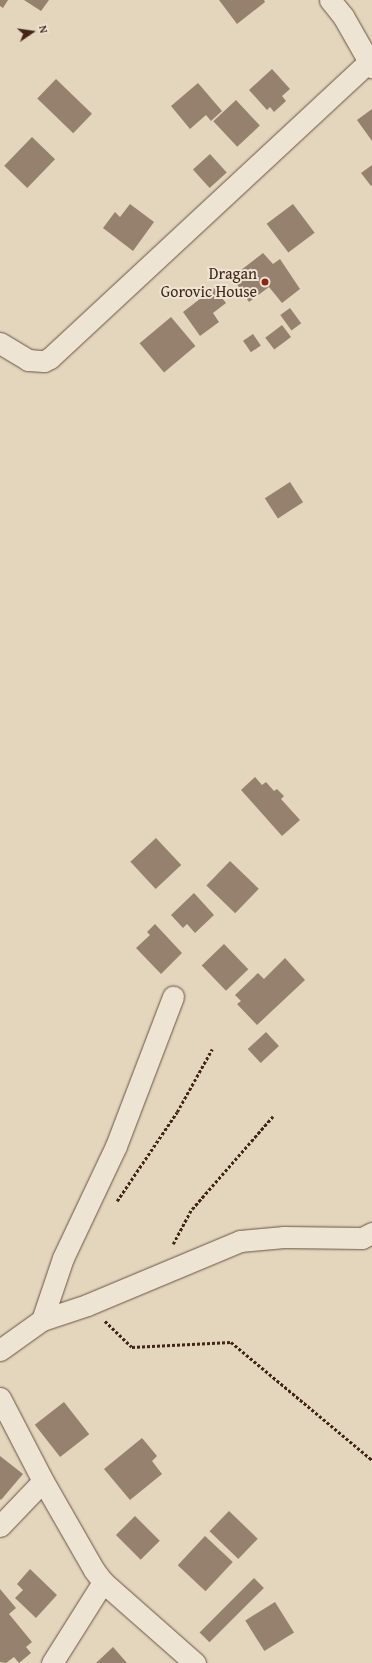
<!DOCTYPE html>
<html>
<head>
<meta charset="utf-8">
<style>
  body { margin:0 }
  #map { position:relative; width:372px; height:1663px; overflow:hidden; background:#e3d6bd; font-family:"Gentium Book Plus",serif }
  div>[style] { position:absolute }
  .building>* { inset:0; background:#96816e; transform-origin:0 0 }
  .path>* { height:2.5px; margin-top:-1.25px; transform-origin:0; background:repeating-linear-gradient(90deg,#432519 0 3px,transparent 0 5px) }
  .roads { filter:drop-shadow(0 0 1px #6b5142) drop-shadow(0 0 1px #6b5142) }
  .street>* { height:21px; margin:-10.5px; padding:0 10.5px; transform-origin:10.5px; border-radius:10.5px; background:#ede4d4 }
  .dots>* { width:11px; height:11px; translate:-50% -50%; box-sizing:border-box; border:2px solid #ede4d4; border-radius:50% }
  span { translate:-50% -50%; white-space:nowrap; text-align:center; line-height:1.15; -webkit-text-stroke:4px #ede4d4; paint-order:stroke }
  .poi-label { font-size:16px; color:#432519 }
  .right { translate:-100% -50%; text-align:right }
  .north { position:absolute; left:12px; top:12px; width:40px; height:40px; -webkit-text-stroke:3px #ede4d4; paint-order:stroke; rotate:77deg; font-size:11px; font-weight:700; line-height:16px; text-align:center; color:#432519 }
  .north::after { content:''; display:block; margin:auto; width:14px; height:18px; background:#432519; clip-path:polygon(50% 0,100% 100%,50% 72%,0 100%) }
</style>
</head>
<body>
<div id="map">
  <div class="building">
    <i style="clip-path:polygon(0 0,8px 0,3px 8px,0 6px)"></i>
    <i style="clip-path:polygon(24px 0,49px 0,41px 11px)"></i>
    <i style="clip-path:polygon(219px 0,264px 0,265px 2px,237px 24px)"></i>
    <i style="clip-path:polygon(272px 69px,290px 89px,282px 96px,286px 101px,274px 112px,270px 107px,267px 110px,249px 90px)"></i>
    <i style="left:56px;top:79px;width:50px;height:27px;rotate:44deg"></i>
    <i style="clip-path:polygon(198px 83px,222px 111px,211px 121px,206px 115px,190px 129px,171px 106px)"></i>
    <i style="left:236px;top:100px;width:35px;height:31px;rotate:47deg"></i>
    <i style="clip-path:polygon(372px 109px,372px 141px,357px 120px)"></i>
    <i style="left:32px;top:137px;width:32px;height:40px;rotate:44deg"></i>
    <i style="left:210px;top:154px;width:25px;height:23px;rotate:48deg"></i>
    <i style="clip-path:polygon(372px 165px,372px 185px,371px 186px,361px 173px)"></i>
    <i style="clip-path:polygon(130px 204px,154px 222px,133px 251px,103px 228px,115px 212px,120px 217px)"></i>
    <i style="left:293px;top:204px;width:36px;height:33px;rotate:53deg"></i>
    <i style="clip-path:polygon(263px 253px,273px 264px,280px 259px,300px 289px,282px 303px,269px 287px,249px 302px,232px 277px)"></i>
    <i style="clip-path:polygon(214px 288px,226px 303px,213px 313px,219px 322px,200px 336px,183px 312px)"></i>
    <i style="left:290px;top:308px;width:19px;height:12px;rotate:54deg"></i>
    <i style="left:171px;top:317px;width:38px;height:41px;rotate:50deg"></i>
    <i style="left:282px;top:325px;width:15px;height:21px;rotate:53deg"></i>
    <i style="left:253px;top:334px;width:14px;height:12px;rotate:56deg"></i>
    <i style="left:290px;top:482px;width:24px;height:30px;rotate:57deg"></i>
    <i style="clip-path:polygon(255px 777px,262px 785px,266px 782px,274px 791px,277px 789px,284px 796px,281px 799px,300px 820px,282px 836px,241px 790px)"></i>
    <i style="left:156px;top:838px;width:37px;height:35px;rotate:47deg"></i>
    <i style="left:230px;top:861px;width:40px;height:34px;rotate:44deg"></i>
    <i style="clip-path:polygon(194px 893px,214px 915px,195px 933px,187px 924px,183px 928px,171px 915px)"></i>
    <i style="clip-path:polygon(155px 924px,182px 953px,161px 974px,136px 948px,150px 935px,147px 932px)"></i>
    <i style="left:224px;top:944px;width:35px;height:31px;rotate:46deg"></i>
    <i style="clip-path:polygon(285px 958px,305px 980px,257px 1025px,237px 1004px,241px 1001px,235px 995px,258px 973px,264px 979px)"></i>
    <i style="left:266px;top:1032px;width:19px;height:25px;rotate:47deg"></i>
    <i style="left:64px;top:1402px;width:41px;height:37px;rotate:52deg"></i>
    <i style="clip-path:polygon(142px 1438px,157px 1456px,152px 1461px,162px 1474px,130px 1500px,104px 1469px)"></i>
    <i style="clip-path:polygon(0 1456px,23px 1474px,1px 1500px,0 1499px)"></i>
    <i style="left:229px;top:1511px;width:40px;height:28px;rotate:44deg"></i>
    <i style="left:135px;top:1516px;width:35px;height:27px;rotate:45deg"></i>
    <i style="left:205px;top:1536px;width:38px;height:40px;rotate:43deg"></i>
    <i style="clip-path:polygon(30px 1569px,57px 1595px,36px 1618px,15px 1598px,23px 1590px,17px 1584px)"></i>
    <i style="left:254px;top:1578px;width:14px;height:77px;rotate:45deg"></i>
    <i style="clip-path:polygon(0 1589px,16px 1608px,9px 1614px,32px 1642px,26px 1647px,31px 1653px,19px 1663px,14px 1657px,6px 1663px,0 1662px)"></i>
    <i style="left:275px;top:1602px;width:36px;height:35px;rotate:58deg"></i>
    <i style="clip-path:polygon(113px 1647px,127px 1663px,96px 1663px)"></i>
  </div>
  <div class="path">
    <i style="left:117px;top:1201px;width:107px;rotate:-56deg"></i>
    <i style="left:177px;top:1112px;width:72px;rotate:-60.9deg"></i>
    <i style="left:173px;top:1244px;width:40px;rotate:-62deg"></i>
    <i style="left:192px;top:1209px;width:123px;rotate:-48.9deg"></i>
    <i style="left:105px;top:1321px;width:37px;rotate:44deg"></i>
    <i style="left:132px;top:1347px;width:99px;rotate:-2.9deg"></i>
    <i style="left:231px;top:1342px;width:184px;rotate:39.9deg"></i>
  </div>
  <div class="roads">
    <div class="street">
      <i style="left:330px;top:0;width:21px;rotate:51deg"></i>
      <i style="left:343px;top:16px;width:59px;rotate:60.4deg"></i>
      <i style="left:0;top:343px;width:33px;rotate:31deg"></i>
      <i style="left:28px;top:360px;width:16px;rotate:4deg"></i>
      <i style="left:44px;top:361px;width:7px;rotate:-27deg"></i>
      <i style="left:50px;top:358px;width:434px;rotate:-42.9deg"></i>
      <i style="left:42px;top:1320px;width:65px;rotate:-71.3deg"></i>
      <i style="left:63px;top:1258px;width:124px;rotate:-64.7deg"></i>
      <i style="left:116px;top:1146px;width:160px;rotate:-69.1deg"></i>
      <i style="left:0;top:1350px;width:52px;rotate:-35.5deg"></i>
      <i style="left:42px;top:1320px;width:47px;rotate:-18.4deg"></i>
      <i style="left:87px;top:1305px;width:166px;rotate:-22.7deg"></i>
      <i style="left:240px;top:1241px;width:44px;rotate:-5.2deg"></i>
      <i style="left:284px;top:1237px;width:78px;rotate:0.7deg"></i>
      <i style="left:362px;top:1238px;width:11px;rotate:-27deg"></i>
      <i style="left:0;top:1398px;width:93px;rotate:62.6deg"></i>
      <i style="left:43px;top:1481px;width:103px;rotate:60.2deg"></i>
      <i style="left:94px;top:1570px;width:15px;rotate:53deg"></i>
      <i style="left:103px;top:1582px;width:123px;rotate:41.4deg"></i>
      <i style="left:0;top:1526px;width:62px;rotate:-46.3deg"></i>
      <i style="left:52px;top:1663px;width:96px;rotate:-57.8deg"></i>
    </div>
  </div>
  <div class="dots">
    <i style="left:265px;top:282px;background:#8f2418"></i>
  </div>
  <div class="poi-label">
    <span class="right" style="left:257px;top:282px">Dragan<br>Gorovic House</span>
  </div>
  <div class="north">N</div>
</div>
</body>
</html>
